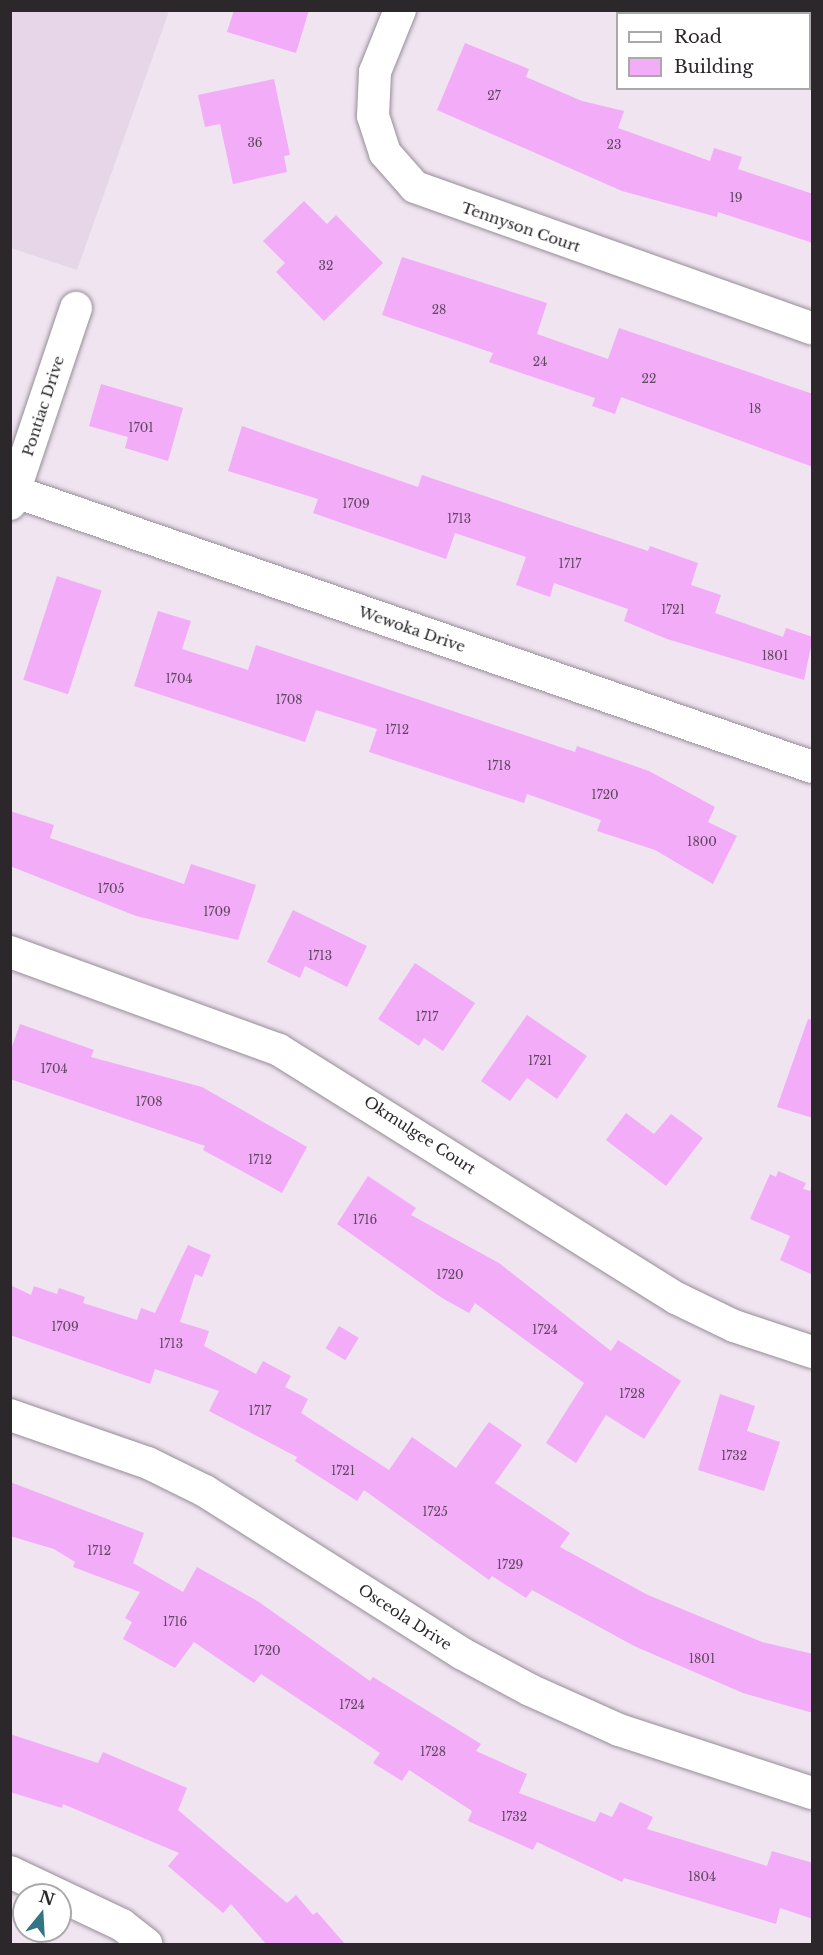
<!DOCTYPE html>
<html>
<head>
<meta charset="utf-8">
<style>
  body { margin:0 }
  #map { position:relative; width:823px; height:1955px; overflow:hidden; background:#efe4f0; font-family:"Libre Baskerville",serif }
  div>[style] { position:absolute }
  .built>* { inset:0; background:#e6d6e7 }
  .building>* { inset:0; background:#f3acf8; transform-origin:0 0 }
  .roads { filter:drop-shadow(0 0 2px #968d97) drop-shadow(0 0 2px #968d97) }
  .street>* { height:32px; margin:-16px; padding:0 16px; transform-origin:16px; border-radius:16px; background:#fff }
  span { translate:-50% -50%; white-space:nowrap; text-align:center; line-height:1.15; -webkit-text-stroke:4.5px #fff; paint-order:stroke }
  .number-label { font-size:12px; color:#5d485e }
  .number-label span { -webkit-text-stroke-width:0 }
  .street-label { font-size:15px; color:#2b272b }
  .frame { position:absolute; inset:0; border:12px solid #2b272b; pointer-events:none }
  .legend { position:absolute; left:616px; top:12px; width:195px; height:78px; box-sizing:border-box; background:#fff; border:2px solid #aaa9aa; margin:0; padding:8px 10px; list-style:none; font-size:18px; color:#2b272b }
  .legend li { display:flex; align-items:center; gap:12px; height:30px }
  .legend b { width:30px; border:2px solid #aaa9aa }
  .north { position:absolute; left:12px; top:1883px; width:60px; height:60px; box-sizing:border-box; background:#fff; border:2px solid #aaa9aa; border-radius:50%; rotate:18deg; font-size:16px; font-weight:700; line-height:24px; text-align:center; color:#2b272b }
  .north::after { content:''; display:block; margin:auto; width:21px; height:27px; background:#327686; clip-path:polygon(50% 0,100% 100%,50% 72%,0 100%) }
</style>
</head>
<body>
<div id="map">
  <div class="built">
    <i style="clip-path:polygon(11px 10px,169px 11px,77px 270px,11px 248px)"></i>
  </div>
  <div class="building">
    <i style="clip-path:polygon(234px 10px,309px 10px,296px 53px,227px 32px)"></i>
    <i style="clip-path:polygon(465px 43px,529px 69px,526px 77px,582px 101px,624px 111px,618px 128px,710px 161px,714px 148px,742px 157px,738px 169px,813px 194px,813px 243px,718px 212px,717px 217px,622px 191px,437px 110px)"></i>
    <i style="clip-path:polygon(274px 79px,290px 155px,284px 156px,287px 172px,233px 184px,220px 124px,205px 127px,198px 95px)"></i>
    <i style="clip-path:polygon(304px 201px,327px 224px,336px 215px,383px 263px,324px 321px,276px 272px,285px 263px,263px 241px)"></i>
    <i style="clip-path:polygon(402px 257px,547px 303px,537px 334px,608px 359px,619px 328px,813px 394px,813px 467px,621px 397px,615px 414px,592px 406px,595px 398px,489px 362px,493px 353px,382px 315px)"></i>
    <i style="clip-path:polygon(101px 384px,183px 408px,168px 461px,125px 448px,128px 437px,89px 426px)"></i>
    <i style="clip-path:polygon(242px 426px,418px 487px,422px 475px,648px 551px,650px 546px,698px 563px,691px 585px,721px 595px,715px 613px,783px 637px,786px 628px,813px 637px,804px 680px,667px 639px,624px 621px,628px 609px,554px 583px,550px 597px,516px 585px,526px 557px,455px 533px,446px 559px,313px 513px,318px 499px,228px 471px)"></i>
    <i style="left:57px;top:576px;width:47px;height:109px;rotate:18deg"></i>
    <i style="clip-path:polygon(158px 611px,191px 621px,182px 649px,248px 670px,256px 645px,575px 752px,577px 746px,649px 771px,715px 807px,708px 822px,737px 836px,713px 884px,655px 850px,597px 831px,601px 820px,527px 794px,524px 803px,369px 752px,377px 729px,316px 710px,305px 742px,134px 686px)"></i>
    <i style="clip-path:polygon(10px 811px,54px 825px,50px 838px,184px 884px,191px 864px,256px 885px,238px 940px,136px 916px,10px 866px)"></i>
    <i style="clip-path:polygon(293px 910px,367px 946px,347px 987px,305px 966px,300px 978px,267px 962px)"></i>
    <i style="clip-path:polygon(415px 963px,475px 1003px,443px 1051px,424px 1038px,419px 1046px,378px 1019px)"></i>
    <i style="clip-path:polygon(527px 1015px,587px 1056px,557px 1099px,527px 1078px,510px 1101px,481px 1081px)"></i>
    <i style="clip-path:polygon(808px 1019px,813px 1020px,813px 1118px,777px 1107px)"></i>
    <i style="clip-path:polygon(20px 1024px,94px 1050px,91px 1057px,202px 1087px,307px 1147px,282px 1193px,203px 1150px,205px 1146px,10px 1079px,10px 1052px)"></i>
    <i style="clip-path:polygon(626px 1113px,654px 1134px,671px 1114px,703px 1138px,666px 1186px,606px 1140px)"></i>
    <i style="clip-path:polygon(778px 1171px,806px 1183px,803px 1189px,810px 1191px,813px 1185px,813px 1275px,780px 1260px,790px 1236px,750px 1219px,770px 1174px,776px 1177px)"></i>
    <i style="clip-path:polygon(368px 1176px,416px 1208px,411px 1215px,499px 1263px,611px 1351px,618px 1340px,681px 1381px,644px 1439px,606px 1415px,576px 1463px,546px 1443px,584px 1383px,475px 1303px,469px 1313px,442px 1298px,337px 1224px)"></i>
    <i style="clip-path:polygon(188px 1245px,211px 1255px,202px 1277px,195px 1274px,180px 1322px,209px 1331px,204px 1346px,256px 1374px,263px 1361px,291px 1376px,285px 1387px,308px 1399px,301px 1413px,389px 1470px,412px 1437px,456px 1468px,489px 1422px,522px 1445px,495px 1483px,570px 1533px,560px 1547px,648px 1595px,762px 1642px,813px 1654px,813px 1713px,743px 1693px,634px 1646px,532px 1590px,526px 1598px,492px 1576px,489px 1580px,364px 1490px,357px 1501px,295px 1461px,297px 1457px,209px 1411px,219px 1391px,155px 1369px,150px 1384px,10px 1335px,10px 1285px,31px 1295px,34px 1286px,57px 1294px,59px 1288px,85px 1297px,83px 1303px,137px 1320px,141px 1308px,155px 1313px)"></i>
    <i style="left:339px;top:1326px;width:23px;height:26px;rotate:31deg"></i>
    <i style="clip-path:polygon(720px 1394px,755px 1406px,747px 1431px,780px 1442px,764px 1491px,698px 1470px)"></i>
    <i style="clip-path:polygon(10px 1482px,144px 1533px,133px 1563px,183px 1592px,197px 1567px,259px 1602px,370px 1681px,373px 1677px,481px 1744px,476px 1751px,527px 1774px,519px 1793px,595px 1822px,600px 1812px,612px 1817px,620px 1802px,653px 1817px,647px 1829px,767px 1866px,772px 1851px,813px 1863px,813px 1919px,780px 1908px,776px 1924px,624px 1878px,622px 1882px,537px 1842px,533px 1850px,468px 1821px,472px 1811px,409px 1770px,402px 1781px,373px 1763px,380px 1753px,261px 1674px,254px 1683px,194px 1642px,175px 1668px,123px 1639px,132px 1622px,125px 1618px,140px 1592px,73px 1567px,75px 1562px,54px 1549px,10px 1536px)"></i>
    <i style="clip-path:polygon(10px 1734px,98px 1763px,103px 1752px,187px 1788px,178px 1810px,287px 1903px,296px 1895px,313px 1915px,317px 1912px,345px 1944px,266px 1944px,231px 1904px,223px 1913px,168px 1866px,179px 1853px,63px 1804px,62px 1808px,10px 1792px)"></i>
  </div>
  <div class="roads">
    <div class="street">
      <i style="left:400px;top:10px;width:67px;rotate:112deg"></i>
      <i style="left:375px;top:72px;width:44px;rotate:92.6deg"></i>
      <i style="left:373px;top:116px;width:39px;rotate:72deg"></i>
      <i style="left:385px;top:153px;width:45px;rotate:48.6deg"></i>
      <i style="left:415px;top:187px;width:421px;rotate:19.6deg"></i>
      <i style="left:10px;top:490px;width:848px;rotate:19.05deg"></i>
      <i style="left:10px;top:504px;width:207px;rotate:-71.4deg"></i>
      <i style="left:10px;top:952px;width:286px;rotate:20deg"></i>
      <i style="left:279px;top:1050px;width:468px;rotate:32deg"></i>
      <i style="left:676px;top:1298px;width:64px;rotate:25.8deg"></i>
      <i style="left:734px;top:1326px;width:82px;rotate:18.4deg"></i>
      <i style="left:10px;top:1415px;width:146px;rotate:19.2deg"></i>
      <i style="left:148px;top:1463px;width:64px;rotate:26.2deg"></i>
      <i style="left:205px;top:1491px;width:303px;rotate:32.3deg"></i>
      <i style="left:461px;top:1653px;width:78px;rotate:28.2deg"></i>
      <i style="left:530px;top:1690px;width:98px;rotate:24.2deg"></i>
      <i style="left:619px;top:1730px;width:203px;rotate:18.1deg"></i>
      <i style="left:10px;top:1872px;width:124px;rotate:25.3deg"></i>
      <i style="left:122px;top:1925px;width:31px;rotate:38deg"></i>
    </div>
  </div>
  <div class="number-label">
    <span style="left:494px;top:96px">27</span>
    <span style="left:255px;top:143px">36</span>
    <span style="left:614px;top:145px">23</span>
    <span style="left:736px;top:198px">19</span>
    <span style="left:326px;top:266px">32</span>
    <span style="left:439px;top:310px">28</span>
    <span style="left:540px;top:362px">24</span>
    <span style="left:649px;top:379px">22</span>
    <span style="left:755px;top:409px">18</span>
    <span style="left:141px;top:428px">1701</span>
    <span style="left:356px;top:504px">1709</span>
    <span style="left:459px;top:519px">1713</span>
    <span style="left:570px;top:564px">1717</span>
    <span style="left:673px;top:610px">1721</span>
    <span style="left:775px;top:656px">1801</span>
    <span style="left:179px;top:679px">1704</span>
    <span style="left:289px;top:700px">1708</span>
    <span style="left:397px;top:730px">1712</span>
    <span style="left:499px;top:766px">1718</span>
    <span style="left:605px;top:795px">1720</span>
    <span style="left:702px;top:842px">1800</span>
    <span style="left:111px;top:889px">1705</span>
    <span style="left:217px;top:912px">1709</span>
    <span style="left:320px;top:956px">1713</span>
    <span style="left:427px;top:1017px">1717</span>
    <span style="left:540px;top:1061px">1721</span>
    <span style="left:54px;top:1069px">1704</span>
    <span style="left:149px;top:1102px">1708</span>
    <span style="left:260px;top:1160px">1712</span>
    <span style="left:365px;top:1220px">1716</span>
    <span style="left:450px;top:1275px">1720</span>
    <span style="left:65px;top:1327px">1709</span>
    <span style="left:545px;top:1330px">1724</span>
    <span style="left:171px;top:1344px">1713</span>
    <span style="left:632px;top:1394px">1728</span>
    <span style="left:260px;top:1411px">1717</span>
    <span style="left:734px;top:1456px">1732</span>
    <span style="left:343px;top:1471px">1721</span>
    <span style="left:435px;top:1512px">1725</span>
    <span style="left:99px;top:1551px">1712</span>
    <span style="left:510px;top:1565px">1729</span>
    <span style="left:175px;top:1622px">1716</span>
    <span style="left:267px;top:1651px">1720</span>
    <span style="left:702px;top:1659px">1801</span>
    <span style="left:352px;top:1705px">1724</span>
    <span style="left:433px;top:1752px">1728</span>
    <span style="left:514px;top:1817px">1732</span>
    <span style="left:702px;top:1877px">1804</span>
  </div>
  <div class="street-label">
    <span style="left:521px;top:227px;rotate:19deg">Tennyson Court</span>
    <span style="left:43px;top:406px;rotate:-72deg">Pontiac Drive</span>
    <span style="left:412px;top:629px;rotate:19deg">Wewoka Drive</span>
    <span style="left:420px;top:1135px;rotate:33deg">Okmulgee Court</span>
    <span style="left:405px;top:1617px;rotate:33deg">Osceola Drive</span>
  </div>
  <div class="frame"></div>
  <ul class="legend">
  <li><b style="height:8px;background:#fff"></b>Road</li>
  <li><b style="height:16px;background:#f3acf8"></b>Building</li>
  </ul>
  <div class="north">N</div>
</div>
</body>
</html>
